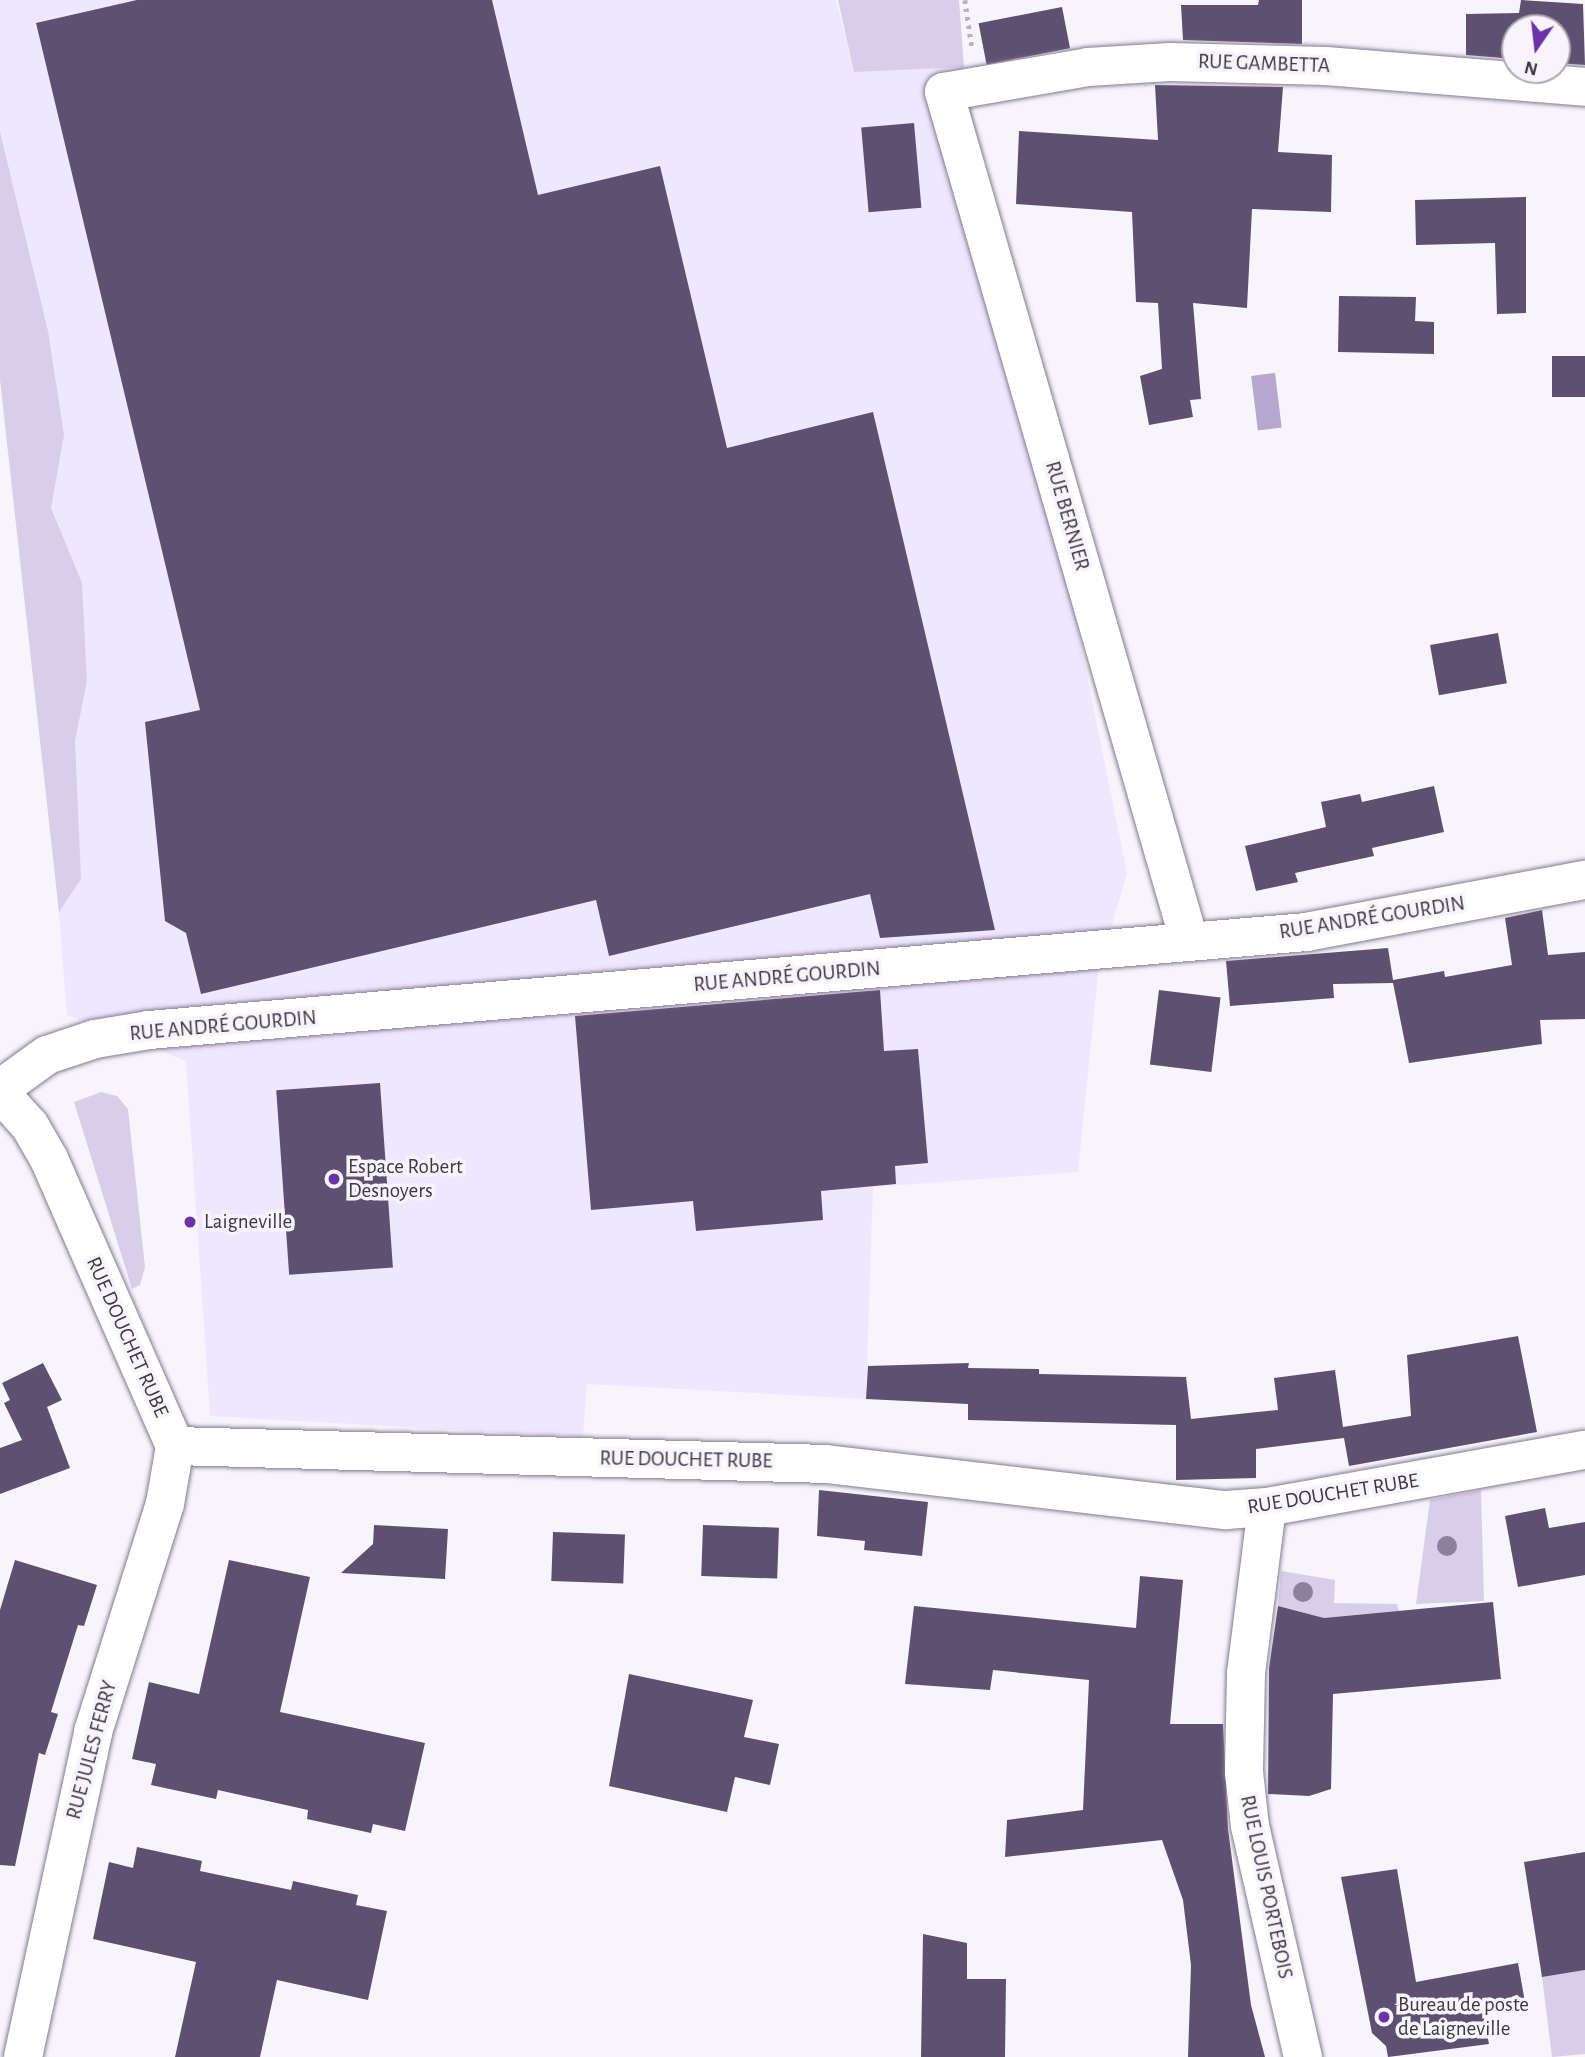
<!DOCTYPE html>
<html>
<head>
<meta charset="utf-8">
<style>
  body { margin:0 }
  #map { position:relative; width:1585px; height:2057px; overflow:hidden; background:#f7f5fb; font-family:"Alegreya Sans",sans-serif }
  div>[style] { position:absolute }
  .built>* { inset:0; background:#efe7fd }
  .green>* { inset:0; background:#d8ceea }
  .water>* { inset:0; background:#b5a7ce; transform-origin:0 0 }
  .building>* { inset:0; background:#5d5071; transform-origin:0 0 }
  .path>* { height:4.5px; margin-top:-2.25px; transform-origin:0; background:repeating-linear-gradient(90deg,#b6b3bb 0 3.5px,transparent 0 8.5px) }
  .roads { filter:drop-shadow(0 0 2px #837a94) drop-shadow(0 0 2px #837a94) }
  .street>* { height:38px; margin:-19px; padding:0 19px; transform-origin:19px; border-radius:19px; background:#fff }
  .trees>* { width:20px; height:20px; margin:-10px; border-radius:50%; background:#8c809d }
  .dots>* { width:19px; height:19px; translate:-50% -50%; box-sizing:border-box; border:4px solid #f7f5fb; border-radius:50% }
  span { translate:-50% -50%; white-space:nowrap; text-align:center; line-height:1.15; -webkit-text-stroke:7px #f7f5fb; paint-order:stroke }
  .street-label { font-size:21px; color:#3d3844 }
  .poi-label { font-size:21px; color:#3d3844 }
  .left { translate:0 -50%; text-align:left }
  .north { position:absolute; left:1501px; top:14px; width:70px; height:70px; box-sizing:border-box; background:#f7f5fb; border:2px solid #ada9b2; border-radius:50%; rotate:194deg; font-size:19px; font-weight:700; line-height:28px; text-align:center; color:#3d3844 }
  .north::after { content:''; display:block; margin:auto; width:24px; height:32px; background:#6c33a9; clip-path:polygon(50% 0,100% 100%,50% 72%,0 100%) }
</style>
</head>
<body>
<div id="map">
  <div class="built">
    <i style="clip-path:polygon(0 0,836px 0,854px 71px,964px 67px,1127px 873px,1098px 974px,1078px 1172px,873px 1187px,866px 1399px,587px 1384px,583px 1437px,210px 1416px,186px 1061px,67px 1015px,43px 715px,0 376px)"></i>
  </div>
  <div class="green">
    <i style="clip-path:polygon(838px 0,959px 0,964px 67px,854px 72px)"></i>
    <i style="clip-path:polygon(0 132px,48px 331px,64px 435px,51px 508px,82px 583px,87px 681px,75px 741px,81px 879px,59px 912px,0 380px)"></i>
    <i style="clip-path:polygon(101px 1092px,117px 1096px,128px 1109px,145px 1267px,140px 1285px,132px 1289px,74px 1102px)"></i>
    <i style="clip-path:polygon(1481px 1490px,1484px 1601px,1416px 1604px,1430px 1500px)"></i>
    <i style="clip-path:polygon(1281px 1571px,1335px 1580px,1334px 1603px,1397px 1604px,1399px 1611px,1324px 1618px,1278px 1606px)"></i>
    <i style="clip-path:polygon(1585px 1970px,1585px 2054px,1552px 2057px,1542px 1977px)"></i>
  </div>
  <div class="water">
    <i style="left:1275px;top:373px;width:55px;height:24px;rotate:83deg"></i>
  </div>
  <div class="building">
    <i style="clip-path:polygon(137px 0,492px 0,538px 195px,660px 166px,727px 448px,873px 412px,995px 930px,880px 938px,870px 894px,609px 956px,596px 900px,201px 994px,186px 933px,165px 921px,145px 722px,200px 710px,36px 23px)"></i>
    <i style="clip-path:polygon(1259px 0,1302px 0,1302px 44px,1183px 40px,1181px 5px,1258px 5px)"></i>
    <i style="clip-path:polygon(1521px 0,1583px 4px,1585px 65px,1557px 63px,1557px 28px,1515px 28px,1515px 59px,1466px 55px,1466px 14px,1519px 13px)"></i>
    <i style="left:1062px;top:7px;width:42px;height:85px;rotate:79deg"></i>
    <i style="clip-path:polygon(1155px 85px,1283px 87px,1278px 152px,1332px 155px,1331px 212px,1252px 209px,1247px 308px,1193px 303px,1201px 399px,1190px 400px,1193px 417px,1149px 425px,1140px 376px,1162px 369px,1158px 303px,1136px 302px,1132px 212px,1016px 204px,1019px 131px,1158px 140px)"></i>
    <i style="left:914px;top:123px;width:85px;height:53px;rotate:85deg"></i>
    <i style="clip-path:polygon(1526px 197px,1526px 313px,1497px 314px,1495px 243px,1416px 245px,1415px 200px)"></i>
    <i style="clip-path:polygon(1339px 296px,1416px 297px,1415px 321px,1434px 322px,1434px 354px,1338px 352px)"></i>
    <i style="left:1552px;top:356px;width:33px;height:41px"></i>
    <i style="left:1498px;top:633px;width:51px;height:69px;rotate:80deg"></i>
    <i style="clip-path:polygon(1434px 786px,1444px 832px,1372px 848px,1374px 856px,1295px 873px,1298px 882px,1256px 891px,1245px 846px,1326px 827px,1321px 802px,1360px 794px,1362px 802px)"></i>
    <i style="clip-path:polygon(1542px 910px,1548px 955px,1585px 952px,1585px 1019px,1540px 1020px,1542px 1044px,1409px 1063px,1393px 983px,1333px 984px,1334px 998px,1230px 1006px,1226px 961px,1388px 948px,1393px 980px,1444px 971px,1445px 977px,1512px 965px,1505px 918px)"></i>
    <i style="clip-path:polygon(880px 990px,884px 1051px,918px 1049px,928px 1163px,895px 1166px,896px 1184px,821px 1191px,823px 1220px,696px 1231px,693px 1201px,591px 1210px,575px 1016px)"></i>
    <i style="left:1159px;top:990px;width:62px;height:75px;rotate:7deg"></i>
    <i style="left:380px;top:1083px;width:185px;height:104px;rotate:86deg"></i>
    <i style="clip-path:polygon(1518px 1336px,1537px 1432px,1349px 1466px,1344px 1438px,1256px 1449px,1256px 1478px,1176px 1480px,1176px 1425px,968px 1420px,968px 1404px,866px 1399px,868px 1366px,969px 1363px,968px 1368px,1039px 1369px,1039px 1374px,1186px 1377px,1191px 1419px,1278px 1410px,1274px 1378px,1335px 1370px,1343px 1427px,1411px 1416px,1407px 1355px)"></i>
    <i style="clip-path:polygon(43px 1363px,62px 1400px,47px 1407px,70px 1468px,0 1494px,0 1448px,22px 1440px,4px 1403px,10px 1400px,2px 1383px)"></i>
    <i style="clip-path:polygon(819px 1490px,928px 1502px,922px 1556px,864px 1550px,865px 1541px,817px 1536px)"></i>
    <i style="clip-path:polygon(1545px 1508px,1549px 1528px,1585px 1522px,1585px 1575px,1518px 1587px,1505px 1516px)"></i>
    <i style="clip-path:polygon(374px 1525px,448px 1529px,445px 1579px,341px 1573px,373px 1544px)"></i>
    <i style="left:703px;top:1525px;width:76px;height:51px;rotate:2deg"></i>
    <i style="left:553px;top:1532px;width:72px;height:49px;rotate:2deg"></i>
    <i style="clip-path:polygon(15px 1560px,97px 1585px,84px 1626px,78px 1625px,51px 1712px,58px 1714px,45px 1755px,39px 1753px,15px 1866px,0 1865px,0 1610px)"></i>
    <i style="clip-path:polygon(229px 1560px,310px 1577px,280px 1712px,425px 1743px,405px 1831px,373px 1824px,371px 1833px,307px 1819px,308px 1810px,218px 1790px,216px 1799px,151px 1785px,156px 1764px,132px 1759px,149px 1682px,199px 1694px)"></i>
    <i style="clip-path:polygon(1140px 1576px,1183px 1580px,1170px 1724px,1223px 1724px,1228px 1829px,1251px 2005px,1265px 2057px,1188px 2057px,1191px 1965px,1183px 1900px,1162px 1840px,1005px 1857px,1007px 1820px,1083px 1810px,1089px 1680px,993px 1670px,990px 1690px,905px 1684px,914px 1606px,1136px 1628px)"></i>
    <i style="clip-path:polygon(1493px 1602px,1501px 1679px,1333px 1694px,1331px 1789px,1309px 1796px,1268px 1794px,1269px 1668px,1278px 1606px,1324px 1618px)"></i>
    <i style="clip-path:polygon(629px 1674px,753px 1700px,744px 1737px,779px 1744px,770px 1785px,735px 1777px,727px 1812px,609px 1786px)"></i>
    <i style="clip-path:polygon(137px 1847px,202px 1861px,200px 1871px,291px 1890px,293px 1881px,358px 1895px,356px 1905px,387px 1911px,368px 2000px,277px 1980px,260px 2057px,175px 2057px,196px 1962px,93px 1939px,109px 1862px,133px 1868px)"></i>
    <i style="clip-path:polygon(1585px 1852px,1585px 1970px,1542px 1977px,1524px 1862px)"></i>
    <i style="clip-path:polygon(1397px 1869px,1416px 1982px,1518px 1963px,1525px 2002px,1482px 2009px,1489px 2044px,1388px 2057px,1386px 2046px,1372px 2033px,1341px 1877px)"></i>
    <i style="clip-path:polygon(923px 1934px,967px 1943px,967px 1979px,1006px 1979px,1005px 2057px,921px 2057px)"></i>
  </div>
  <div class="path">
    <i style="left:965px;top:0;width:48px;rotate:81.5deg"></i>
  </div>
  <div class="roads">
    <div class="street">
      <i style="left:1189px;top:940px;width:883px;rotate:-106.11deg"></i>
      <i style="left:944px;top:92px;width:146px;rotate:-9.8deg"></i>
      <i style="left:1088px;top:67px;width:82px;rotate:-3.5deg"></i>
      <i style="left:1170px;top:62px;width:156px;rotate:1.5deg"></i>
      <i style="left:1326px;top:66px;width:260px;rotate:4.6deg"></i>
      <i style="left:0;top:1089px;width:58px;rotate:-35.9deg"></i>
      <i style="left:47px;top:1055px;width:51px;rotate:-18.4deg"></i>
      <i style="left:95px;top:1039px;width:55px;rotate:-9.5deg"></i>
      <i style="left:149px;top:1030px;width:1161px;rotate:-4.84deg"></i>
      <i style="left:1306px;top:932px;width:284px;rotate:-10.6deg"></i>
      <i style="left:0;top:1093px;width:45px;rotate:47.7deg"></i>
      <i style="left:30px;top:1126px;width:38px;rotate:60deg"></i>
      <i style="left:49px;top:1159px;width:313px;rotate:66.3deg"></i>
      <i style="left:175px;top:1446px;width:651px;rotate:1.58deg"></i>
      <i style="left:826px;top:1464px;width:403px;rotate:6.6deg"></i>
      <i style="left:1226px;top:1510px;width:41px;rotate:-4.2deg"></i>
      <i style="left:1267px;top:1507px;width:323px;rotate:-10.2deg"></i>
      <i style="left:1267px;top:1507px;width:167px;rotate:97.2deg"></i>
      <i style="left:1246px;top:1673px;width:99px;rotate:91.2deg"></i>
      <i style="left:1244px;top:1772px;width:54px;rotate:83.7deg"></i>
      <i style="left:1250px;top:1826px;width:237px;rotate:77.1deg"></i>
      <i style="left:23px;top:2057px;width:332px;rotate:-77.8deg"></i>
      <i style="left:93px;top:1732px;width:239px;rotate:-72.5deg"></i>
      <i style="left:165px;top:1504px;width:59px;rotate:-80.2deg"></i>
    </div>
  </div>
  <div class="trees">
    <i style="left:1447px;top:1546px"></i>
    <i style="left:1303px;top:1592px"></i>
  </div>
  <div class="dots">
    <i style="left:334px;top:1179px;background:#6c33a9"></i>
    <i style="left:190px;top:1222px;background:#6c33a9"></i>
    <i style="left:1384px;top:2017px;background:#6c33a9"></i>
  </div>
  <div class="street-label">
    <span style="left:1264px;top:64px;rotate:2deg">RUE GAMBETTA</span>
    <span style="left:1067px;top:516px;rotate:74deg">RUE BERNIER</span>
    <span style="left:1372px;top:918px;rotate:-9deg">RUE ANDRÉ GOURDIN</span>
    <span style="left:787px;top:977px;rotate:-5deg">RUE ANDRÉ GOURDIN</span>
    <span style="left:223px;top:1026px;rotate:-5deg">RUE ANDRÉ GOURDIN</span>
    <span style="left:127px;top:1337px;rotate:66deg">RUE DOUCHET RUBE</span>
    <span style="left:686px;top:1460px;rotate:1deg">RUE DOUCHET RUBE</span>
    <span style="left:1333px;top:1494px;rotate:-9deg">RUE DOUCHET RUBE</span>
    <span style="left:92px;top:1750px;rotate:-75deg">RUE JULES FERRY</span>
    <span style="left:1266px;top:1887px;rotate:78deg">RUE LOUIS PORTEBOIS</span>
  </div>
  <div class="poi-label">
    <span class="left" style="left:348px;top:1179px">Espace Robert<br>Desnoyers</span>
    <span class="left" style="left:204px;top:1222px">Laigneville</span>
    <span class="left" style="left:1398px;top:2017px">Bureau de poste<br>de Laigneville</span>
  </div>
  <div class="north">N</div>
</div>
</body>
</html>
